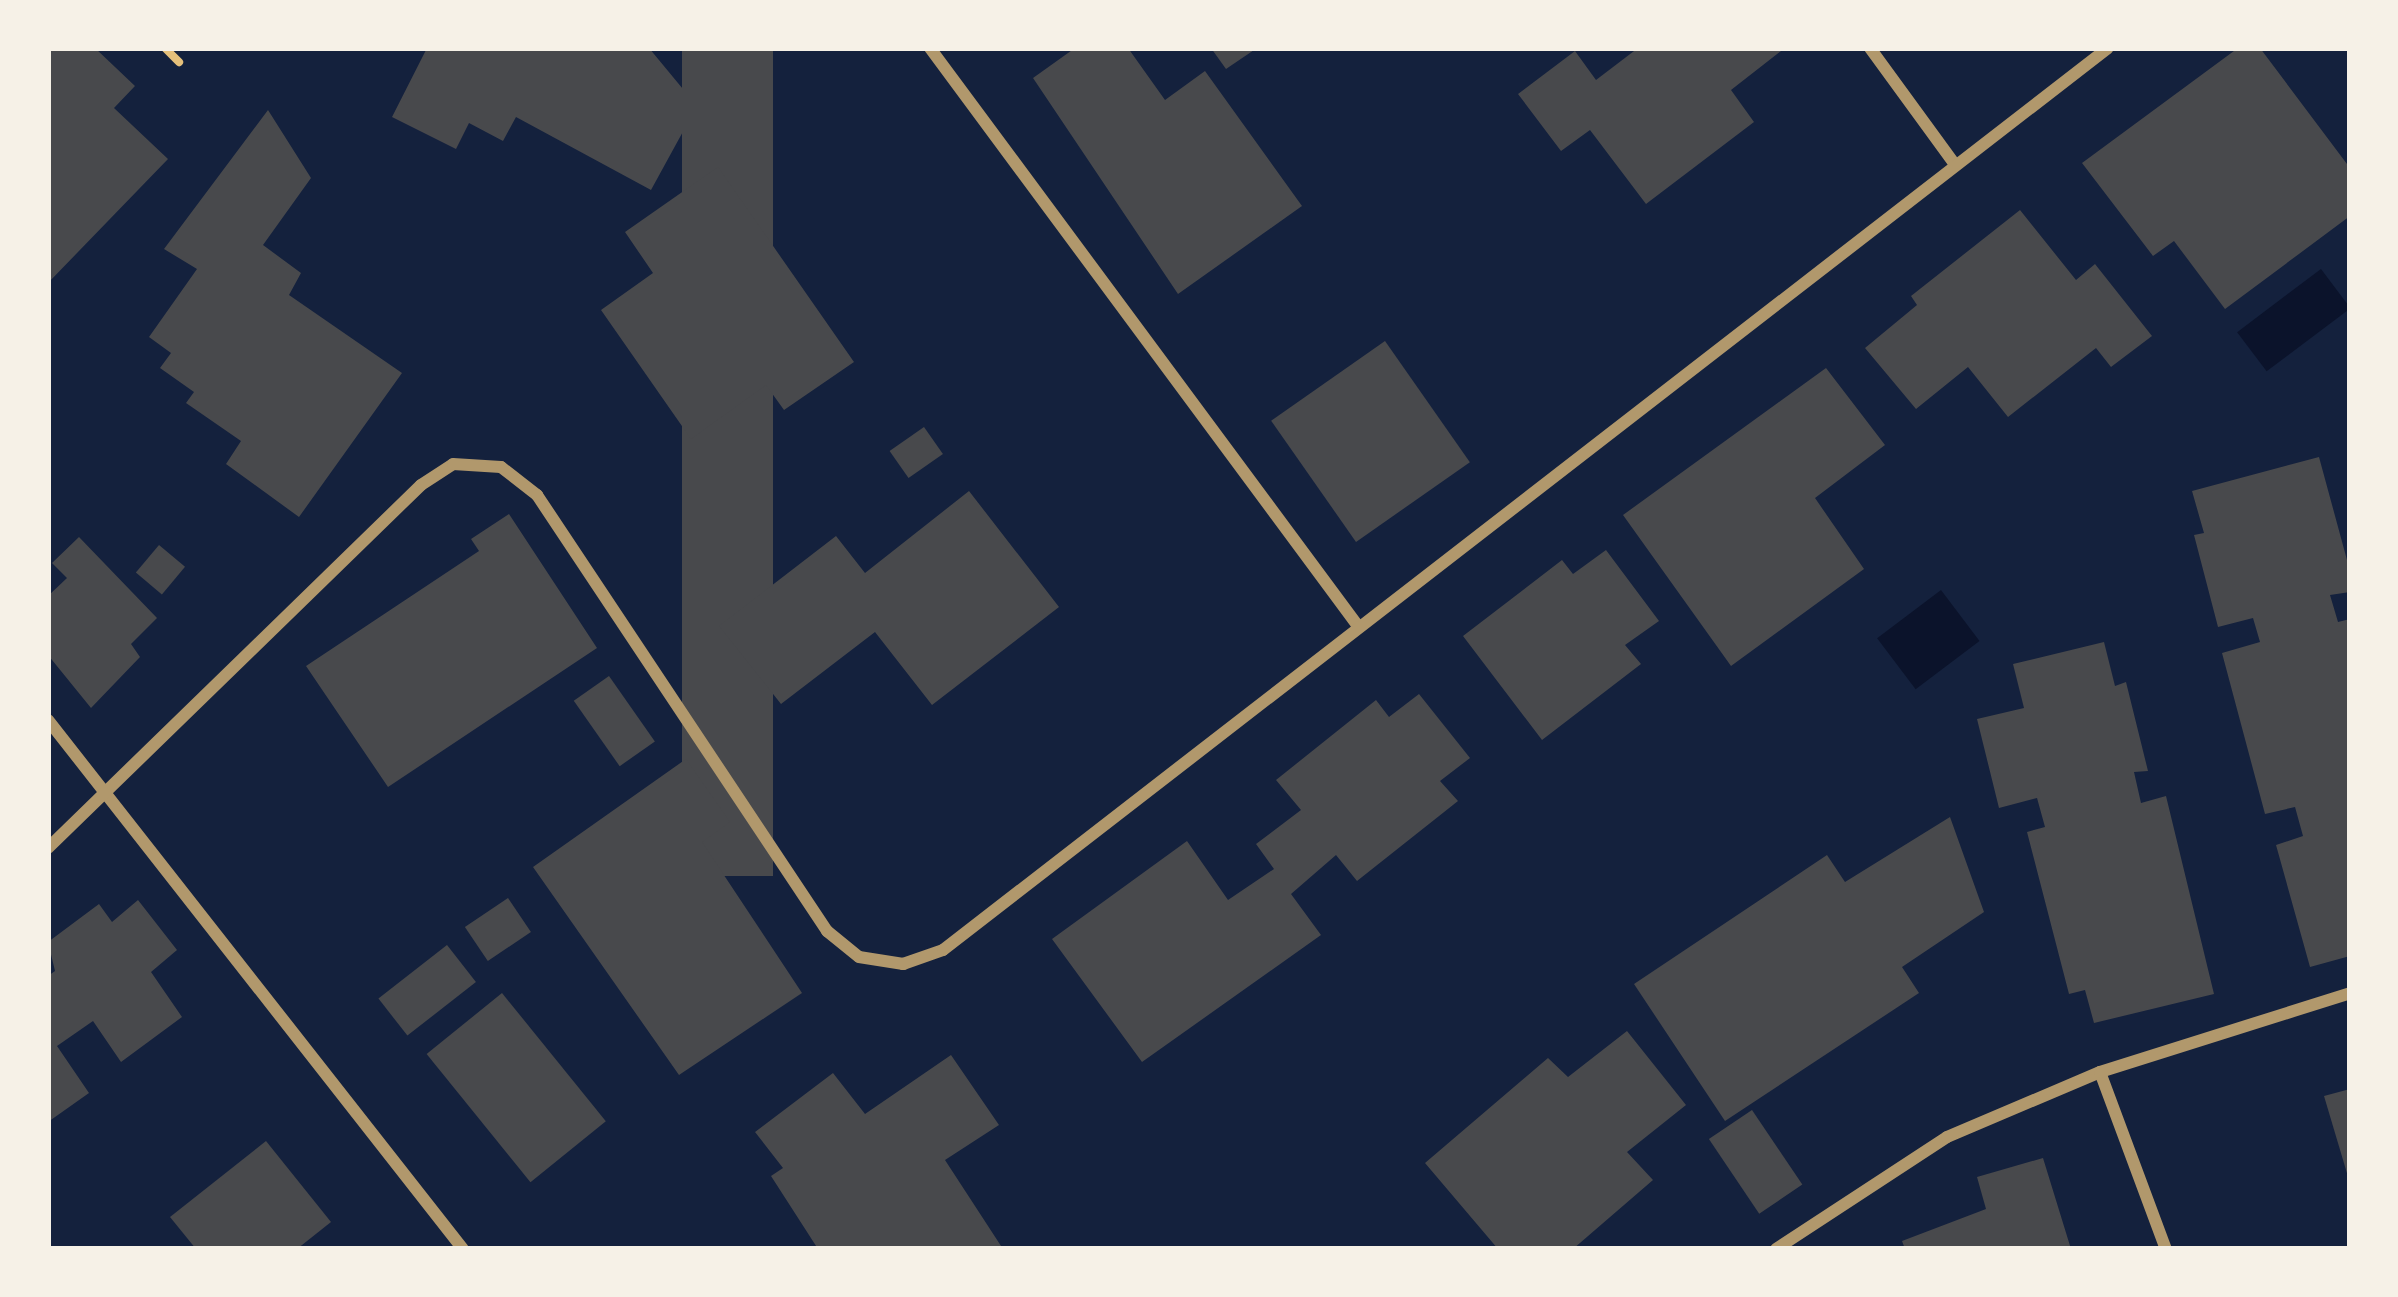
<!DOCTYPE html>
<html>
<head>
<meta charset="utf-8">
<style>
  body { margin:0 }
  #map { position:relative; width:2398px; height:1297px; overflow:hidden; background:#14213d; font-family:Inter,sans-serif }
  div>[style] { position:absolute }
  .water>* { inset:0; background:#0b132b; transform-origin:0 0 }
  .building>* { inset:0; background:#48494c; transform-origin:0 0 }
  .path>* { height:8px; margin:-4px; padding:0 4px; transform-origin:4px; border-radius:4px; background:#e5c07b }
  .minor>* { height:12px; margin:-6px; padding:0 6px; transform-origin:6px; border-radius:6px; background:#b1986c }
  span { translate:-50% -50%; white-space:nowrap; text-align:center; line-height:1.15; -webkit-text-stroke:12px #f6f1e7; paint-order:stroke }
  .frame { position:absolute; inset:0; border:51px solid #f6f1e7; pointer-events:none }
</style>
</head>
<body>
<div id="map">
  <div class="water">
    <i style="left:2321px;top:269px;width:49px;height:105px;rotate:53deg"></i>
    <i style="left:1941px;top:590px;width:64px;height:80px;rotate:53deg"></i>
  </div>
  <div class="building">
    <i style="clip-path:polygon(48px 48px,95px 48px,135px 86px,114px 108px,168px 159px,48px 283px)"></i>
    <i style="clip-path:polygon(427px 48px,649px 48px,697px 106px,651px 190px,516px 117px,503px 141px,469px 123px,456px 149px,392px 117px)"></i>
    <i style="left:682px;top:48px;width:91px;height:828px"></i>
    <i style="clip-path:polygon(1075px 48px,1128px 48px,1165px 100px,1205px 71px,1302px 206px,1178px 294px,1033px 78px)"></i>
    <i style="clip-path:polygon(1211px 48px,1257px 48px,1226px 69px)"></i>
    <i style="clip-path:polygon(1638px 48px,1781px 51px,1731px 90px,1754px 122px,1646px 204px,1590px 130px,1561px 151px,1518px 94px,1575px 51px,1596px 80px)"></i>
    <i style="clip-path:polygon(2238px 48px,2260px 48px,2350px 168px,2350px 216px,2225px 309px,2174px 241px,2153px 256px,2082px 163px)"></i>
    <i style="clip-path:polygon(268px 110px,311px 178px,263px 245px,301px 273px,289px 295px,402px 373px,299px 517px,226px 464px,241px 441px,186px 403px,194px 392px,160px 368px,171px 353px,149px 337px,197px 269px,164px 249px)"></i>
    <i style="clip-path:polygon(718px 167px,854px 362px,784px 410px,766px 385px,691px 439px,601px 310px,653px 273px,625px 232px)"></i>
    <i style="clip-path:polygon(2020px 210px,2076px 280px,2095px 264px,2152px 336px,2111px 367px,2096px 348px,2008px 417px,1968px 367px,1916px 409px,1865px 348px,1917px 305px,1911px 296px)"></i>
    <i style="left:1385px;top:341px;width:148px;height:139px;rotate:55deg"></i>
    <i style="clip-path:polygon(1826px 368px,1885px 445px,1815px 498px,1864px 569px,1731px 666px,1623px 515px)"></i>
    <i style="left:924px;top:427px;width:33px;height:42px;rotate:55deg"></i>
    <i style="clip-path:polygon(2319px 457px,2350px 571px,2350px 592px,2330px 595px,2338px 622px,2350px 619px,2350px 956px,2310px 967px,2276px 845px,2303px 836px,2295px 807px,2265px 814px,2222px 653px,2260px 642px,2253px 618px,2218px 627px,2194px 535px,2204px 533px,2192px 491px)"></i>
    <i style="clip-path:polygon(969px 491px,1059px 607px,932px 705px,875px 632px,781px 704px,719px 626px,836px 536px,865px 573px)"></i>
    <i style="clip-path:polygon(509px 514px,597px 648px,388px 787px,306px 666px,479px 551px,471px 539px)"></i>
    <i style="clip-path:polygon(79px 537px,157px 618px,131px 644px,140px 657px,91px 708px,48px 655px,48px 596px,67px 578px,52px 563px)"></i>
    <i style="left:159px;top:545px;width:34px;height:36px;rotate:40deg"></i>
    <i style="clip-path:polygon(1606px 550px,1659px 621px,1625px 645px,1641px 664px,1542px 740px,1463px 636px,1562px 560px,1573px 574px)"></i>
    <i style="clip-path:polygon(2104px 642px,2115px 686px,2126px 682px,2148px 771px,2134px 772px,2141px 803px,2166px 796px,2214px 994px,2094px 1023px,2085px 990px,2069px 994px,2027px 832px,2045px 827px,2037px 798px,1999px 808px,1977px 719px,2024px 708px,2013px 664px)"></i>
    <i style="left:609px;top:676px;width:80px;height:43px;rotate:55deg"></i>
    <i style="clip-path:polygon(1419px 694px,1470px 758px,1440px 781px,1458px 801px,1357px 881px,1336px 855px,1291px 894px,1321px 935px,1142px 1062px,1052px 939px,1187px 841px,1228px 900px,1274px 869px,1256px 844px,1301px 810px,1276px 780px,1376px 700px,1389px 717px)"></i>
    <i style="clip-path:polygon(686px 759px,730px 822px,702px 842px,802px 993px,679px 1075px,533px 867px)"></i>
    <i style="clip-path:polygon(1950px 817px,1984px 912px,1902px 967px,1919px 993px,1725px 1121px,1634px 984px,1827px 855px,1845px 882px)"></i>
    <i style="left:508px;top:898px;width:41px;height:52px;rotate:56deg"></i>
    <i style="clip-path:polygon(138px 900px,177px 950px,151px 972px,182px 1017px,121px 1062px,93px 1021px,57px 1046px,89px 1093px,48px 1122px,48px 976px,55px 971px,48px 942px,99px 904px,112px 922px)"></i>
    <i style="left:447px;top:945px;width:47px;height:87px;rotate:52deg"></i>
    <i style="left:502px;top:993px;width:165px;height:97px;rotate:51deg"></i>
    <i style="clip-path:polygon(1627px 1031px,1686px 1105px,1627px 1152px,1653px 1180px,1573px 1249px,1498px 1249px,1425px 1163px,1548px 1058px,1568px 1077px)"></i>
    <i style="clip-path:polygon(951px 1055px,999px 1125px,945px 1160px,1003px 1249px,818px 1249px,771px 1176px,783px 1168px,755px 1132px,833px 1073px,865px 1114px)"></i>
    <i style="clip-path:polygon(2350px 1089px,2350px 1180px,2349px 1180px,2324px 1096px)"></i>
    <i style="left:1752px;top:1110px;width:90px;height:52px;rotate:56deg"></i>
    <i style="clip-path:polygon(266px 1141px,331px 1222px,297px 1249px,196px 1249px,170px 1217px)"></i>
    <i style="clip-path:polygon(2043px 1158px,2071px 1249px,1905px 1249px,1902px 1241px,1986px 1209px,1977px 1177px)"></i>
  </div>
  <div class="path">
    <i style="left:165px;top:48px;width:20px;rotate:45deg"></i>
  </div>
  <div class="minor">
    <i style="left:930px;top:48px;width:719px;rotate:53.48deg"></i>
    <i style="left:1870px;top:48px;width:142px;rotate:53.9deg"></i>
    <i style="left:48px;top:720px;width:672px;rotate:51.89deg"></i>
    <i style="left:48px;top:848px;width:520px;rotate:-44.22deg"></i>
    <i style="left:421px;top:485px;width:38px;rotate:-33deg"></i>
    <i style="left:453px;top:464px;width:48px;rotate:3.6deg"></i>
    <i style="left:501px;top:467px;width:46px;rotate:37.9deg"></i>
    <i style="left:537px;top:495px;width:524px;rotate:56.37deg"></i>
    <i style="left:827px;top:931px;width:41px;rotate:39.1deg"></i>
    <i style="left:859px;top:957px;width:45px;rotate:9deg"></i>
    <i style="left:903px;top:964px;width:42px;rotate:-19.3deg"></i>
    <i style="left:943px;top:950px;width:1473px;rotate:-37.75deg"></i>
    <i style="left:2100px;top:1072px;width:189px;rotate:69.6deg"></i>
    <i style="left:1776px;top:1249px;width:204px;rotate:-33.2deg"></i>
    <i style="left:1947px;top:1137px;width:166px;rotate:-23deg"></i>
    <i style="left:2100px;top:1072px;width:262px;rotate:-17.5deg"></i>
  </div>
  <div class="frame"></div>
</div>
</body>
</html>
